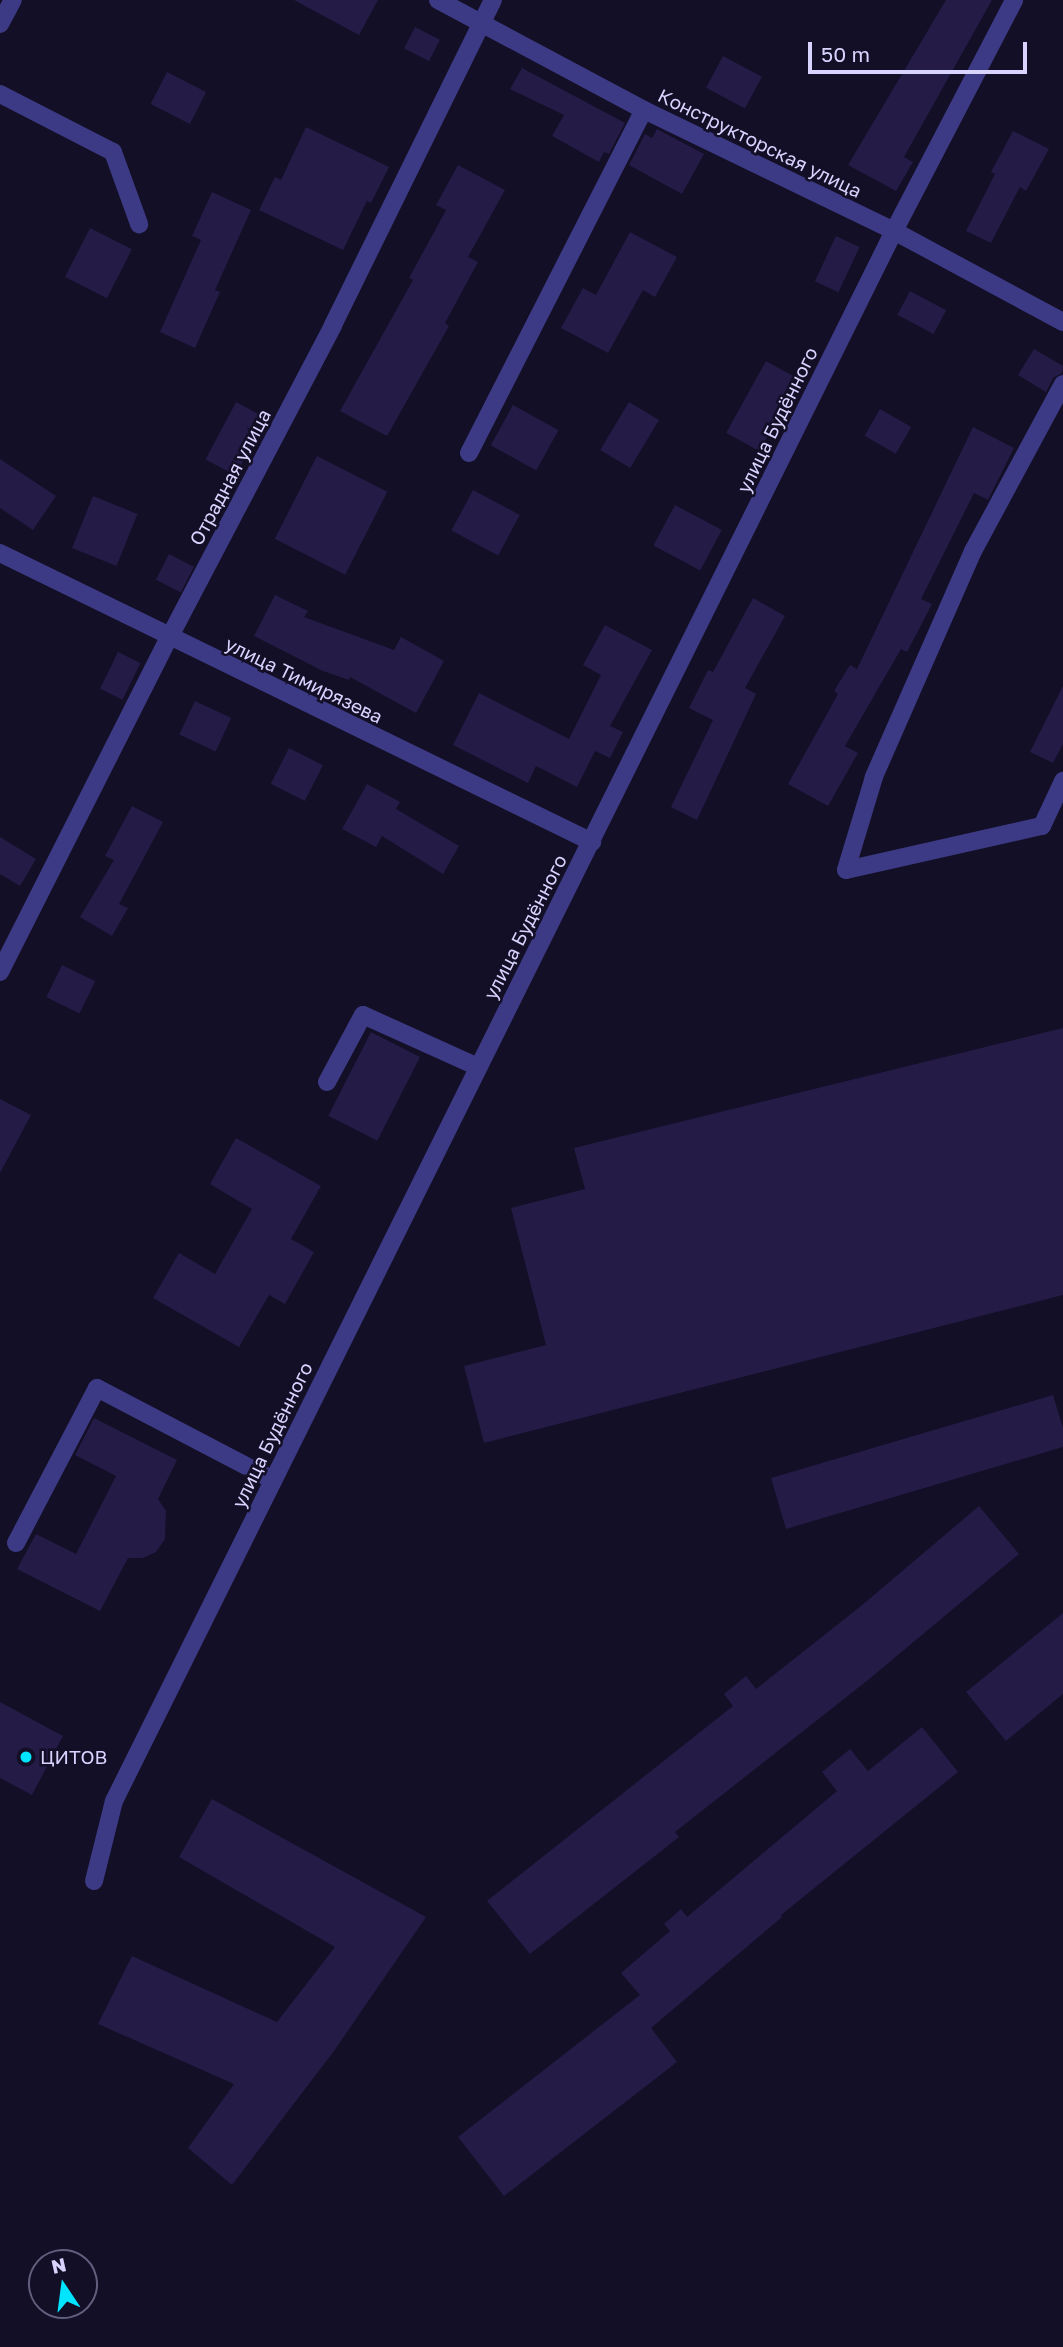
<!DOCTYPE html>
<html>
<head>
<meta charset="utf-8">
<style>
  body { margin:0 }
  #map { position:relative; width:1063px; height:2347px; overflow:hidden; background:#130f26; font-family:"Golos Text",sans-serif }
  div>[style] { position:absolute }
  .building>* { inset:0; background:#241b47; transform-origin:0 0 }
  .minor>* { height:18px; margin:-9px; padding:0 9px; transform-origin:9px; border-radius:9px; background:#3d3a85 }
  .dots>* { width:19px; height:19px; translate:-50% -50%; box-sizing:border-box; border:4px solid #130f26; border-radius:50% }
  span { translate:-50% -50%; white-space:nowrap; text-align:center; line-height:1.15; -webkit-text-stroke:5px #130f26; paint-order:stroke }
  .street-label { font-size:19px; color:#d9d4ff }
  .poi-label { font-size:19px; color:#d9d4ff }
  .left { translate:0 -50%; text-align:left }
  .north { position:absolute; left:28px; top:2249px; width:70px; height:70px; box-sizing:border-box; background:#130f26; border:2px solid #625e7d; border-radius:50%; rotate:347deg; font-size:19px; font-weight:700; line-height:28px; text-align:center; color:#d9d4ff }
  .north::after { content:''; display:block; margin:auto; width:24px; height:32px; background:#00e5ff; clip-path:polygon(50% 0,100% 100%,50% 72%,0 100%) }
  .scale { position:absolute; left:808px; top:42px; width:219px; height:32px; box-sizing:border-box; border:4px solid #d9d4ff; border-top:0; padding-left:9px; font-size:21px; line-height:24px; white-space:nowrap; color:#d9d4ff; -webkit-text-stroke:5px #130f26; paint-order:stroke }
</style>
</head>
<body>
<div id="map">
  <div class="building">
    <i style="clip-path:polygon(294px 0,378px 0,359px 35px)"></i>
    <i style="clip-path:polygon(946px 0,992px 0,904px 157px,913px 162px,896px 191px,848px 165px)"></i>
    <i style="left:415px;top:27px;width:28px;height:24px;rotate:27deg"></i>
    <i style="left:723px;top:56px;width:44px;height:36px;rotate:28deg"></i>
    <i style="clip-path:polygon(522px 68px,625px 123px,609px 154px,604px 152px,599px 162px,552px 136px,564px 115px,510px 89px)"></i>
    <i style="left:167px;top:72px;width:44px;height:36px;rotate:27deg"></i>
    <i style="clip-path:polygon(306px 127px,389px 167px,371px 203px,367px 201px,343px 250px,259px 210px,275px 177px,281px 180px)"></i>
    <i style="clip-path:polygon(657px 129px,704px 154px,682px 194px,629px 165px,645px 134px,652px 138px)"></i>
    <i style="clip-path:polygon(1013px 131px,1049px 149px,1026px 191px,1020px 187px,991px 243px,966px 231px,995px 174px,991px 172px)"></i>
    <i style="clip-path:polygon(458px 165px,505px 190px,468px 257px,478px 262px,445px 323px,449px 326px,387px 436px,340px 411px,413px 280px,409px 278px,446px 210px,436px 205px)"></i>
    <i style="clip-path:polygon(212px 192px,251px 210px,215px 290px,220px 292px,195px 348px,160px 332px,201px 240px,192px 236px)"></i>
    <i style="left:90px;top:228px;width:47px;height:55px;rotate:27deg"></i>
    <i style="clip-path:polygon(630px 232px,677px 257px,655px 297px,643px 290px,608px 353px,561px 328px,583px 288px,596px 295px)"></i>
    <i style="left:836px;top:236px;width:26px;height:50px;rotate:25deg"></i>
    <i style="left:910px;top:291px;width:41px;height:27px;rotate:28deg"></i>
    <i style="clip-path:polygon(1034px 349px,1063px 366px,1062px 373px,1053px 378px,1046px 392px,1018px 375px)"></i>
    <i style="left:766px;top:361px;width:38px;height:82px;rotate:29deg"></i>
    <i style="left:236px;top:402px;width:34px;height:65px;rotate:28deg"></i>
    <i style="left:629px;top:402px;width:35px;height:56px;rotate:31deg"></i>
    <i style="left:513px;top:405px;width:52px;height:46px;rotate:29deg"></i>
    <i style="left:880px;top:409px;width:36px;height:31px;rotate:30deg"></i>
    <i style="clip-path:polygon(973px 427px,1014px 448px,988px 500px,974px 493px,921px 599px,932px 604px,907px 652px,901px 649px,845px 746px,858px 753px,828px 806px,788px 784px,838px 694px,834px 691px,850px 665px,857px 669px)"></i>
    <i style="left:317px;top:456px;width:79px;height:93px;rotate:27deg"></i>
    <i style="clip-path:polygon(0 459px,56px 496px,33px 530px,0 508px)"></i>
    <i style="left:473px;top:490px;width:53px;height:46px;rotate:28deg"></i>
    <i style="left:93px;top:496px;width:48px;height:56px;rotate:22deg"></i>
    <i style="left:675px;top:505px;width:53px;height:46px;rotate:28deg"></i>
    <i style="left:169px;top:554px;width:28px;height:29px;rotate:27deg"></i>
    <i style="clip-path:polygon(275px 595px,308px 611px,304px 617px,394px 650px,401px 637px,444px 661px,416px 713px,350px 677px,349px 680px,323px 671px,254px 636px)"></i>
    <i style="clip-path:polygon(753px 598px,785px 616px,745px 688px,756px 694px,697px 820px,671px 807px,713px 720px,689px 708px,708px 670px,713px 672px)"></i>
    <i style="clip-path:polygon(605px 625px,652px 650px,610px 726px,623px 732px,610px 758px,595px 751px,577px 787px,536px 766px,528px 783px,453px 745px,479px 693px,569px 739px,601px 675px,583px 665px)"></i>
    <i style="left:118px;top:652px;width:25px;height:41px;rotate:26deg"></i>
    <i style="clip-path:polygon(1063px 686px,1063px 744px,1053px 763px,1030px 752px)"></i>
    <i style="left:195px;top:701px;width:40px;height:37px;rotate:25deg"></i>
    <i style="left:289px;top:748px;width:38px;height:40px;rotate:27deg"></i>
    <i style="clip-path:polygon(367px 784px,400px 802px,396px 809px,459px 846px,443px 874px,382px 836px,376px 847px,342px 829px)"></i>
    <i style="clip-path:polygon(132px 806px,163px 822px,119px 904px,128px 908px,112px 936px,80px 917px,114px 860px,105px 856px)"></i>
    <i style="clip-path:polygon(0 837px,36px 859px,20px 886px,0 874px)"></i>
    <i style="left:62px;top:965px;width:37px;height:36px;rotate:26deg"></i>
    <i style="clip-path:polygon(1063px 1028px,1063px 1295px,484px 1443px,464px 1366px,546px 1345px,511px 1208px,585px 1189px,574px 1148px)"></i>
    <i style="left:371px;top:1032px;width:55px;height:94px;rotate:27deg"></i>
    <i style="clip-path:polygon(0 1099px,31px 1115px,0 1173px)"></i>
    <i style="clip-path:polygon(236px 1138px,321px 1186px,291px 1239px,314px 1252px,285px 1304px,269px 1295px,239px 1347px,153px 1298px,179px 1253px,215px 1274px,252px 1209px,210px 1184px)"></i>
    <i style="clip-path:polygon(1053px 1395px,1063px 1428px,1063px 1447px,786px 1529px,771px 1478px)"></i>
    <i style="clip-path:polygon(94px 1418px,177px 1460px,158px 1499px,166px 1511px,165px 1539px,156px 1552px,143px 1558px,128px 1558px,100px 1611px,17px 1569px,36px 1534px,76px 1554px,116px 1476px,75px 1455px)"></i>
    <i style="clip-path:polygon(979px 1506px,1019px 1554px,868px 1680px,675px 1832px,679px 1837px,530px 1954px,487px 1901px,733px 1706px,724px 1694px,746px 1676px,756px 1689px,861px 1606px)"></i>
    <i style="clip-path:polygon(1063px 1613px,1063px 1694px,1006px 1741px,966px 1692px)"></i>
    <i style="clip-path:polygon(0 1702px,63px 1736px,32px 1795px,0 1778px)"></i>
    <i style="clip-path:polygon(922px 1727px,958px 1772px,781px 1915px,782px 1917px,651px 2028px,677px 2062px,504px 2196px,458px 2137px,640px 1995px,621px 1973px,670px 1931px,664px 1924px,681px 1909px,687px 1917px,837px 1791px,822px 1772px,850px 1749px,868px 1771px)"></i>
    <i style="clip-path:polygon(212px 1799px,426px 1917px,334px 2051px,232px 2185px,188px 2148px,234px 2084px,98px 2024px,132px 1956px,277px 2022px,335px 1947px,179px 1857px)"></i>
  </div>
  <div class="minor">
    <i style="left:438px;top:0;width:234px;rotate:28.1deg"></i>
    <i style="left:644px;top:110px;width:278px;rotate:25.8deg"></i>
    <i style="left:894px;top:231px;width:192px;rotate:28.3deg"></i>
    <i style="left:0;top:24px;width:27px;rotate:-62deg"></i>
    <i style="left:0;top:94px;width:127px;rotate:27.2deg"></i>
    <i style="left:113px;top:152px;width:77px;rotate:70.1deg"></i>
    <i style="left:1063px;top:384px;width:190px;rotate:118.3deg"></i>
    <i style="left:973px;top:551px;width:247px;rotate:113.7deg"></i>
    <i style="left:874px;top:777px;width:97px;rotate:106.8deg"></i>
    <i style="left:846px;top:870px;width:201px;rotate:-12.7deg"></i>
    <i style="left:1042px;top:826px;width:50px;rotate:-65deg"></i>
    <i style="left:469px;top:453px;width:385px;rotate:-63deg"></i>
    <i style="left:0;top:553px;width:659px;rotate:26.02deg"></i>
    <i style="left:0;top:972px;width:374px;rotate:-63.2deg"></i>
    <i style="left:169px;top:638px;width:353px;rotate:-62.3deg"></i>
    <i style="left:333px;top:325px;width:362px;rotate:-63.8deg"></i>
    <i style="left:327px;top:1082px;width:76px;rotate:-61.8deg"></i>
    <i style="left:363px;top:1015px;width:126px;rotate:24.3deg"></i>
    <i style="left:16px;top:1543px;width:175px;rotate:-62.4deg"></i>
    <i style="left:97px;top:1388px;width:199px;rotate:27.6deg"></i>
    <i style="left:94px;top:1881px;width:82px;rotate:-76deg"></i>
    <i style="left:114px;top:1801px;width:1753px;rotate:-63.58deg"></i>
    <i style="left:894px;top:231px;width:260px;rotate:-62.5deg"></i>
  </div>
  <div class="dots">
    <i style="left:26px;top:1757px;background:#00e5ff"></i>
  </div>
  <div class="street-label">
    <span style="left:760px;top:143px;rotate:26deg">Конструкторская улица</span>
    <span style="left:777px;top:420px;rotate:-64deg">улица Будённого</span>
    <span style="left:230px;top:477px;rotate:-62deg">Отрадная улица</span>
    <span style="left:304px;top:680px;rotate:26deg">улица Тимирязева</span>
    <span style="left:525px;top:927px;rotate:-63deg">улица Будённого</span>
    <span style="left:272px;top:1435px;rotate:-64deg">улица Будённого</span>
  </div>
  <div class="poi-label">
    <span class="left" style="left:40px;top:1757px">ЦИТОВ</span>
  </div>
  <div class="north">N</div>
  <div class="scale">50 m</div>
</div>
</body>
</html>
